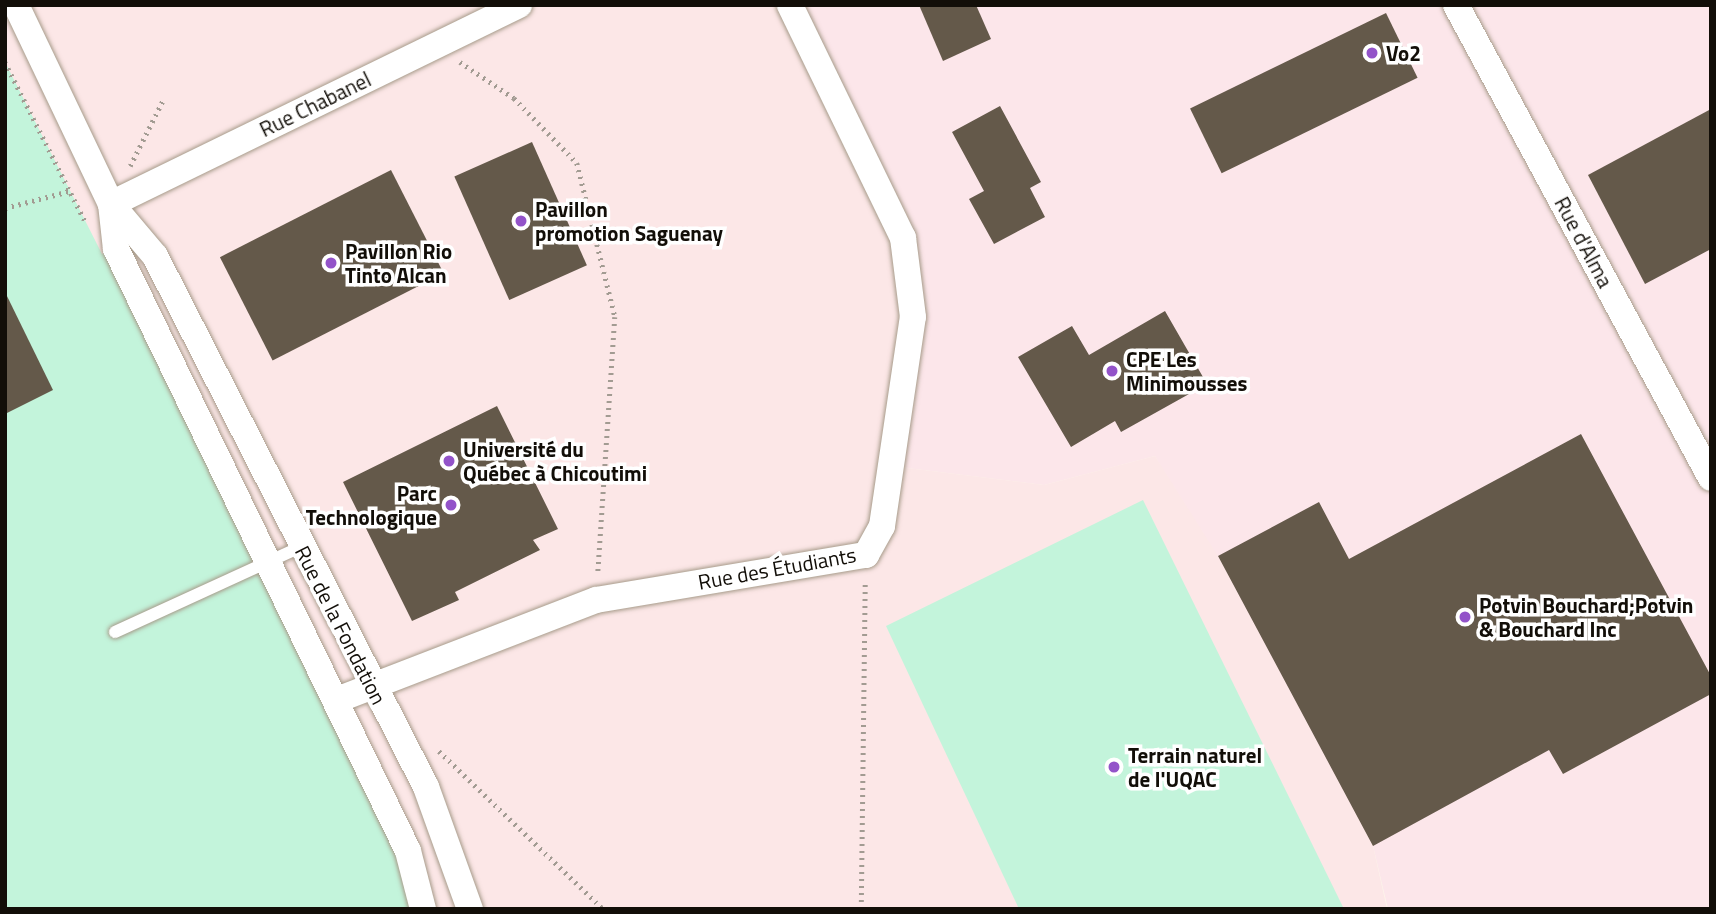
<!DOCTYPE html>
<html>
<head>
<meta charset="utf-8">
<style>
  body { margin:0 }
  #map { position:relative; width:1716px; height:914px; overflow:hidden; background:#fdf5ea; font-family:"Titillium Web",sans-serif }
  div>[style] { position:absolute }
  .commercial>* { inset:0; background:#fce6ea }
  .education>* { inset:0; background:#fce7e7 }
  .green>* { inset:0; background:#c3f4db }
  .building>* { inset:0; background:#64594a; transform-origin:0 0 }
  .path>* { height:4.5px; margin-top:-2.25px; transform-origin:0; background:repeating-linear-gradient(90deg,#a29b92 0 2px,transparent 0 7px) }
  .roads { filter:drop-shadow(0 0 2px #a79b8a) drop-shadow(0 0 2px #a79b8a) }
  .service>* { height:12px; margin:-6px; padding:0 6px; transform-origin:6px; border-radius:6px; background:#fff }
  .minor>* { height:26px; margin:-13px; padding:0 13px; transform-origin:13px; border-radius:13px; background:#fff }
  .dots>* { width:19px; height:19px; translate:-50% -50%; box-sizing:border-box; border:4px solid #fff; border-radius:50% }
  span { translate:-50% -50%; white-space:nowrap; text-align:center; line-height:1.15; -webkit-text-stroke:7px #fff; paint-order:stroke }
  .poi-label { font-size:21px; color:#120e08; font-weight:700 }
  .left { translate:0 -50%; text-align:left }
  .right { translate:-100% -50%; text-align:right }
  .street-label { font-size:21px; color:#120e08 }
  .frame { position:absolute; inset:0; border:7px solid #120e08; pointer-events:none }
</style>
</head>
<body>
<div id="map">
  <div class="commercial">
    <i style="clip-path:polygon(790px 5px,1711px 5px,1711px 909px,1388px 909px,1373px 846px,1155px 456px,1044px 485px,891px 466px)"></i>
  </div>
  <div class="education">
    <i style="clip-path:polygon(5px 5px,790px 5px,903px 238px,913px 317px,891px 466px,1044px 485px,1155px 456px,1218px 556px,1373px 846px,1387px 909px,5px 909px)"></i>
  </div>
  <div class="green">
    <i style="clip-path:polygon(5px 62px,102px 254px,116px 249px,423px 909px,5px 909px)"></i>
    <i style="clip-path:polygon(1143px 500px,1344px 909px,1019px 909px,886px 626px)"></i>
  </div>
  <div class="building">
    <i style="clip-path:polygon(919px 5px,976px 5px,991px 39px,943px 61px)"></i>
    <i style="left:1386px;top:13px;width:72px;height:218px;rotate:64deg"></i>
    <i style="clip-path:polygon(1000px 106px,1041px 182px,1030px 188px,1045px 217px,994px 244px,969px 199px,984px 191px,952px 132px)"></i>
    <i style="clip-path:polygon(1711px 109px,1711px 249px,1645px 284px,1588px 175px)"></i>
    <i style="left:532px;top:142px;width:135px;height:85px;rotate:66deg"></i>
    <i style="left:391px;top:170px;width:116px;height:192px;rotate:63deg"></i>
    <i style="clip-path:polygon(5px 292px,53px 390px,5px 414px)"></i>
    <i style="clip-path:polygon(1165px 311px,1207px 384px,1121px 432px,1115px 421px,1071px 447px,1018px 357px,1072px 326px,1089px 355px)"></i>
    <i style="clip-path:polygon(497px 406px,558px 529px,533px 540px,540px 550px,455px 592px,459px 600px,412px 621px,343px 482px)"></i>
    <i style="clip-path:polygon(1581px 434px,1711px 676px,1711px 694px,1563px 774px,1549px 750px,1373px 846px,1218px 556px,1319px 502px,1349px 559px)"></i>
  </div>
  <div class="path">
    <i style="left:5px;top:62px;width:178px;rotate:63.3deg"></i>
    <i style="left:460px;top:62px;width:65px;rotate:33.7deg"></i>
    <i style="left:514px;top:98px;width:91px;rotate:45.9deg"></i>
    <i style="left:577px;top:163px;width:159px;rotate:76.1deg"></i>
    <i style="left:615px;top:317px;width:258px;rotate:93.8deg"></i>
    <i style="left:130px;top:166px;width:76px;rotate:-63.4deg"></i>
    <i style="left:5px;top:208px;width:67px;rotate:-14.7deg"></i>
    <i style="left:439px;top:751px;width:228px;rotate:43.9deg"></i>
    <i style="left:861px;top:909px;width:328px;rotate:-89.3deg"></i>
  </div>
  <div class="roads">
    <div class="service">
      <i style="left:115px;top:632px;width:205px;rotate:-24.6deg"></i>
    </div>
    <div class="minor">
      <i style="left:16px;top:5px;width:221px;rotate:64.5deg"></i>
      <i style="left:111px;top:204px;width:68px;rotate:49.8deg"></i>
      <i style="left:155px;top:256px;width:596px;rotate:62.96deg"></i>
      <i style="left:426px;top:787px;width:130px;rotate:70.2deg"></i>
      <i style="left:1456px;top:5px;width:537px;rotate:61.67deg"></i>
      <i style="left:111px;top:204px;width:45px;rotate:83.7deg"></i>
      <i style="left:116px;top:249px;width:669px;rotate:64.12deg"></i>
      <i style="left:408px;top:851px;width:60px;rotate:75.5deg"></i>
      <i style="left:111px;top:204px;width:454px;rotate:-26deg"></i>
      <i style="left:337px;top:700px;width:278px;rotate:-21.1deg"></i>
      <i style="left:596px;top:600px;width:274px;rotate:-9.5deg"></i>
      <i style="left:866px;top:555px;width:33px;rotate:-61deg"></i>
      <i style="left:882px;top:526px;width:211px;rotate:-81.6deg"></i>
      <i style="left:913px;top:317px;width:80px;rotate:-97.2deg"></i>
      <i style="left:903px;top:238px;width:259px;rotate:-115.9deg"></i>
    </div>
  </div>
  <div class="dots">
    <i style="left:1372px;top:53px;background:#9353c9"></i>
    <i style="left:521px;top:221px;background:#9353c9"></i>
    <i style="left:331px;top:263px;background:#9353c9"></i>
    <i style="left:1112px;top:371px;background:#9353c9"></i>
    <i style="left:449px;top:461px;background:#9353c9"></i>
    <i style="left:451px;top:505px;background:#9353c9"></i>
    <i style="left:1465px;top:617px;background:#9353c9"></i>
    <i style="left:1114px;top:767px;background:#9353c9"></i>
  </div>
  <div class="poi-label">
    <span class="left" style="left:1386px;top:53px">Vo2</span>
    <span class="left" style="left:535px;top:221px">Pavillon<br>promotion Saguenay</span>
    <span class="left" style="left:345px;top:263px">Pavillon Rio<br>Tinto Alcan</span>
    <span class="left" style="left:1126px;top:371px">CPE Les<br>Minimousses</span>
    <span class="left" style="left:463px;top:461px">Université du<br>Québec à Chicoutimi</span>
    <span class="right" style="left:437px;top:505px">Parc<br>Technologique</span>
    <span class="left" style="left:1479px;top:617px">Potvin Bouchard;Potvin<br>&amp; Bouchard Inc</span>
    <span class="left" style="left:1128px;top:767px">Terrain naturel<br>de l'UQAC</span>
  </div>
  <div class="street-label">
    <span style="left:315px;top:104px;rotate:-26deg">Rue Chabanel</span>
    <span style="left:1584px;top:242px;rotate:62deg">Rue d'Alma</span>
    <span style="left:777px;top:568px;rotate:-10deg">Rue des Étudiants</span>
    <span style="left:341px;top:625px;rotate:63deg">Rue de la Fondation</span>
  </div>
  <div class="frame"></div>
</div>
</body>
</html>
